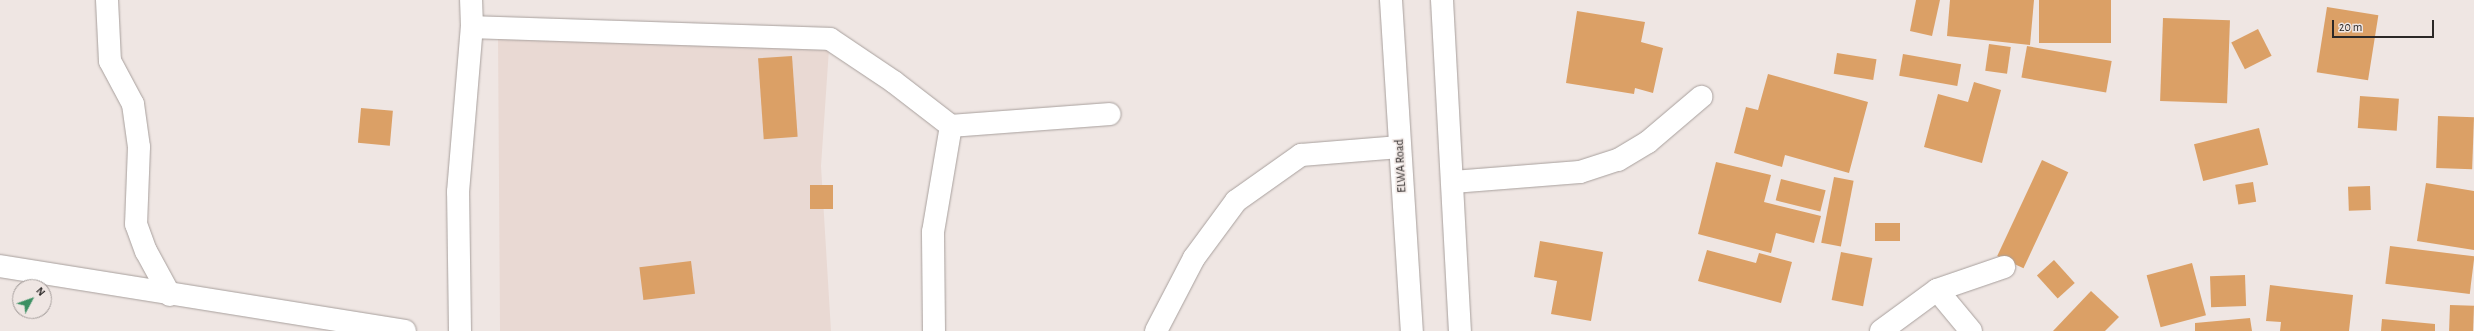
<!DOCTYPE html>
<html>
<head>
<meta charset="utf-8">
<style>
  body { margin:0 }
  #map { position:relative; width:2474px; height:331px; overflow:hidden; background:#efe6e3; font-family:"Alegreya Sans",sans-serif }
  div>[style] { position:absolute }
  .built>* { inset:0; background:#e9d9d3 }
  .building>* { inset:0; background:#dba066; transform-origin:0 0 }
  .roads { filter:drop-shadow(0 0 1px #a8a09d) drop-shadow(0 0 1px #a8a09d) }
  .minor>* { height:22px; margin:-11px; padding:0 11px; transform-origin:11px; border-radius:11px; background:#fff }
  .major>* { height:22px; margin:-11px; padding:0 11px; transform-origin:11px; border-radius:11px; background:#fff }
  span { translate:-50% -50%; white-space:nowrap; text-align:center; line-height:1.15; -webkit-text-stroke:3px #efe6e3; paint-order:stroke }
  .street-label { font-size:12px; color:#2b2827 }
  .north { position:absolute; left:12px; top:279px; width:40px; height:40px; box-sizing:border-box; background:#efe6e3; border:1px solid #a19a98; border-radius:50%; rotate:49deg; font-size:11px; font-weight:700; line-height:16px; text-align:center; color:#2b2827 }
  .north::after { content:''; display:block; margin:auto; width:14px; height:18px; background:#3c9063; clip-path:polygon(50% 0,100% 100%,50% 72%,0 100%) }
  .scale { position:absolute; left:2332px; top:20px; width:102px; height:18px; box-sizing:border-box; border:2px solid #2b2827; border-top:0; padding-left:5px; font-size:12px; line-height:14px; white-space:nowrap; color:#2b2827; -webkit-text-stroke:3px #efe6e3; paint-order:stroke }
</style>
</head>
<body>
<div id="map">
  <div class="built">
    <i style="clip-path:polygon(498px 35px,829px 49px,821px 166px,831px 331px,500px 331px)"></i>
  </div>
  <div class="building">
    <i style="clip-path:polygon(1916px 0,1940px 0,1932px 36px,1910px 31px)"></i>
    <i style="clip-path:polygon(1950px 0,2034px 0,2030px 45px,1947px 36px)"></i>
    <i style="left:2039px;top:0;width:72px;height:43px"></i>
    <i style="left:2327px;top:7px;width:52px;height:66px;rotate:9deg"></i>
    <i style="clip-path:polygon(1577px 11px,1645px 22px,1641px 42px,1663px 48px,1653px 93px,1635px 88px,1634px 94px,1566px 83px)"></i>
    <i style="left:2163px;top:18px;width:67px;height:83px;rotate:2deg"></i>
    <i style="left:2258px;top:29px;width:30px;height:30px;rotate:63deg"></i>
    <i style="left:1989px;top:44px;width:22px;height:27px;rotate:8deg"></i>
    <i style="left:2027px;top:46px;width:86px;height:32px;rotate:10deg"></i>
    <i style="left:1837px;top:53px;width:40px;height:21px;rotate:9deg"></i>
    <i style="left:1903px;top:54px;width:59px;height:22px;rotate:10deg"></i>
    <i style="left:792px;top:56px;width:81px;height:34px;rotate:86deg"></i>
    <i style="clip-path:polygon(1768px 74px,1868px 102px,1849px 173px,1785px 155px,1782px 167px,1734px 153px,1746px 107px,1758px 110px)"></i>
    <i style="clip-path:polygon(1974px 82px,2001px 90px,1982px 163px,1924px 147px,1938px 94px,1968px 102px)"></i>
    <i style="left:2360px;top:96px;width:39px;height:32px;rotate:4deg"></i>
    <i style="left:361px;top:108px;width:32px;height:35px;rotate:5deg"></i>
    <i style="left:2438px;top:116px;width:36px;height:52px;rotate:2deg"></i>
    <i style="left:2259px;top:128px;width:38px;height:67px;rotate:76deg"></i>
    <i style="left:2042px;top:160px;width:29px;height:106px;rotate:25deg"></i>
    <i style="clip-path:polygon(1716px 162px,1771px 175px,1764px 202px,1821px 216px,1814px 243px,1776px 233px,1771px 253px,1698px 234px)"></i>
    <i style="left:1834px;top:177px;width:20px;height:67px;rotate:11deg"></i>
    <i style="left:1781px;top:179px;width:46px;height:22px;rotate:14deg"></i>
    <i style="left:2253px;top:182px;width:20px;height:18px;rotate:81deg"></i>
    <i style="clip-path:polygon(2426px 183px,2474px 191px,2474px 250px,2417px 241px)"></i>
    <i style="left:810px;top:185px;width:23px;height:24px"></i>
    <i style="left:2370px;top:186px;width:24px;height:22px;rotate:88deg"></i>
    <i style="left:1875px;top:223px;width:25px;height:18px"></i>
    <i style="clip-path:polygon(1540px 241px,1603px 252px,1591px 321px,1551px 314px,1557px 281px,1534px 277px)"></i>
    <i style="left:2390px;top:246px;width:85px;height:38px;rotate:7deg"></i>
    <i style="clip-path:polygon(1707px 250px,1756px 263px,1759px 253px,1792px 262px,1781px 303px,1698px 281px)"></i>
    <i style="left:1841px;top:252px;width:32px;height:49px;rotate:11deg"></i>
    <i style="left:2054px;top:260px;width:31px;height:23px;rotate:48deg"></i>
    <i style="left:691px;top:261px;width:33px;height:52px;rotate:83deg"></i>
    <i style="left:2192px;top:263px;width:54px;height:47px;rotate:75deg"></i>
    <i style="left:2245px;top:275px;width:31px;height:35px;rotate:88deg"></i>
    <i style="clip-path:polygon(2270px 285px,2353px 295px,2349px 331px,2280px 331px,2281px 322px,2266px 321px)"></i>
    <i style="clip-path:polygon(2091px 291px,2119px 317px,2105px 331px,2053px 331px)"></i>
    <i style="left:2450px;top:305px;width:24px;height:26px;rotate:2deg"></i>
    <i style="clip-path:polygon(2250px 318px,2252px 331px,2195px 331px,2195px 323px)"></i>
    <i style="clip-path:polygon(2382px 319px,2435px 324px,2435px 331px,2381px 331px)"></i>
  </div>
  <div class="roads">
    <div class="minor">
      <i style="left:107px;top:0;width:61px;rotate:87.2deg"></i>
      <i style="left:110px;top:61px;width:49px;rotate:61.9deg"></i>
      <i style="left:133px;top:104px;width:43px;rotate:82.1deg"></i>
      <i style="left:139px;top:147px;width:77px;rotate:92.2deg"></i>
      <i style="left:136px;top:224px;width:29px;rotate:70deg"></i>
      <i style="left:146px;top:251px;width:50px;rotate:61.4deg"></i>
      <i style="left:472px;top:27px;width:358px;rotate:1.9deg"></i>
      <i style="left:830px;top:39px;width:77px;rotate:33.9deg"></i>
      <i style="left:894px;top:82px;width:72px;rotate:37.7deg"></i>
      <i style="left:951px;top:126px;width:159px;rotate:-4.3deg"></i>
      <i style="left:1453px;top:182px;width:127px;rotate:-4.5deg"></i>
      <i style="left:1580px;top:172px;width:40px;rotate:-18deg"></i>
      <i style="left:1618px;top:160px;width:35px;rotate:-31deg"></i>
      <i style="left:1648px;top:142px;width:70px;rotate:-40.3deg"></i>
      <i style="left:0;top:266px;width:410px;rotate:9.1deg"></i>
      <i style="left:1937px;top:290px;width:53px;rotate:50.3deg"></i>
      <i style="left:460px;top:331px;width:139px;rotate:-90.8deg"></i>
      <i style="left:458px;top:192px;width:166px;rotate:-85.2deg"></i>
      <i style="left:472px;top:27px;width:27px;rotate:-92deg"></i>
      <i style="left:934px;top:331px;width:99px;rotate:-90.6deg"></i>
      <i style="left:933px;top:232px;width:108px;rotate:-80.4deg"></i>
      <i style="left:1156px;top:331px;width:82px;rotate:-62.5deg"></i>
      <i style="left:1194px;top:258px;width:71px;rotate:-53.6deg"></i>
      <i style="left:1236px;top:201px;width:80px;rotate:-35.3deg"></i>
      <i style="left:1301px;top:155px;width:99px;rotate:-4.6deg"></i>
      <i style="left:1881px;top:331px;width:69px;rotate:-36.2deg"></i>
      <i style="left:1937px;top:290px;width:71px;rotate:-18.9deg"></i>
    </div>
    <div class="major">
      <i style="left:1391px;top:0;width:332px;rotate:86.4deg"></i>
      <i style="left:1442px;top:0;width:331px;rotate:86.9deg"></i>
    </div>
  </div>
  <div class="street-label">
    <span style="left:1401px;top:166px;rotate:-93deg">ELWA Road</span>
  </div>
  <div class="north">N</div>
  <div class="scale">20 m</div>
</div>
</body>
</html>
